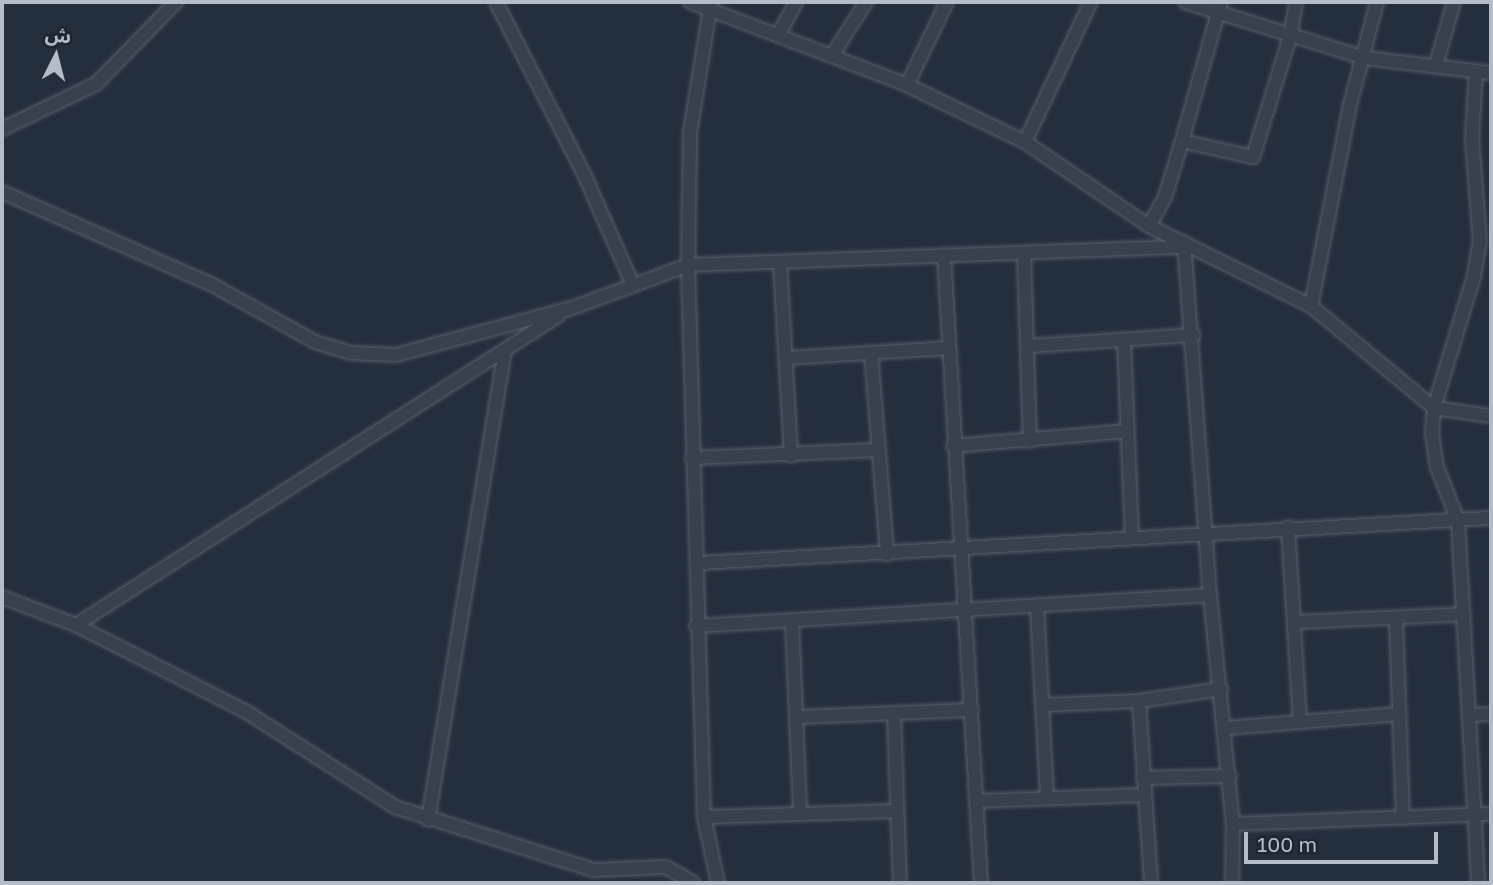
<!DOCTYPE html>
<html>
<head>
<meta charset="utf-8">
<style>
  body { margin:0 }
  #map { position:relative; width:1493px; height:885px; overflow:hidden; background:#242f3e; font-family:"Golos Text","Noto Sans Arabic",sans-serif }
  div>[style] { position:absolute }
  .roads { filter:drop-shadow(0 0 2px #565f6c) drop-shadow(0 0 2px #565f6c) }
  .minor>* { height:12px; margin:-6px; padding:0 6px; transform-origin:6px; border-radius:6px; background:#38414e }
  span { translate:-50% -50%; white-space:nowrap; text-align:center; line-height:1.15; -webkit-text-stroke:5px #1d2633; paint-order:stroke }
  .frame { position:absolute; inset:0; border:4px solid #b4bcc9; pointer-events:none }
  .north { position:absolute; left:21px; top:21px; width:70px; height:70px; -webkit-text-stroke:5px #1d2633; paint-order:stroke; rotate:6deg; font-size:19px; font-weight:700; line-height:28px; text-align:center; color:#b4bcc9 }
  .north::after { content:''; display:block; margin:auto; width:24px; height:32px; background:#b4bcc9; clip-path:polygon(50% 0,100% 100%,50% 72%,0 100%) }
  .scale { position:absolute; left:1244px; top:832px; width:194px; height:32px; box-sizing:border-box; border:4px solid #b4bcc9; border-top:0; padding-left:9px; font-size:21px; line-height:24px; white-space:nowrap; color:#b4bcc9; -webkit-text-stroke:5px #1d2633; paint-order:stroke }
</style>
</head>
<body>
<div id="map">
  <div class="roads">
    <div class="minor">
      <i style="left:496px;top:2px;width:193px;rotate:62.9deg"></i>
      <i style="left:584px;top:174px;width:121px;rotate:66.2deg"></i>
      <i style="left:690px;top:2px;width:232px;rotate:20.9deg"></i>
      <i style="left:907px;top:85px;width:131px;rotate:25.8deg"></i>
      <i style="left:1025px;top:142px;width:150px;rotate:34.1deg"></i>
      <i style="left:1149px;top:226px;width:181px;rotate:26.3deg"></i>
      <i style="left:1311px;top:306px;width:205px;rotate:-79deg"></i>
      <i style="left:1350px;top:105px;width:106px;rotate:-75.3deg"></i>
      <i style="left:1185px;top:2px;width:189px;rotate:17.3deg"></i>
      <i style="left:1365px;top:58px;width:127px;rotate:6.8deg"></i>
      <i style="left:778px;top:35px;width:38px;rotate:-61deg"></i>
      <i style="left:833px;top:54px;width:62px;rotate:-57.6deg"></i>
      <i style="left:1436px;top:65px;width:66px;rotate:-74.1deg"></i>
      <i style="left:1476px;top:71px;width:67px;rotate:93.4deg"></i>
      <i style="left:1472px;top:138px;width:103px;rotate:85.6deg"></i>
      <i style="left:1480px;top:241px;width:36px;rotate:100deg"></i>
      <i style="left:1474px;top:276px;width:138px;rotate:106.9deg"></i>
      <i style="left:1434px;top:408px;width:25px;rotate:95deg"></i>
      <i style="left:1432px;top:433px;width:34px;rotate:82deg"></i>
      <i style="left:1437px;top:467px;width:58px;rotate:68.7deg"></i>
      <i style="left:1458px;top:521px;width:363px;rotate:86.8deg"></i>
      <i style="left:907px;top:85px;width:92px;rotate:-64.3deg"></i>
      <i style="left:2px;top:129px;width:104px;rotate:-25.6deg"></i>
      <i style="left:96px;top:84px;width:115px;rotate:-45.7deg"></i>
      <i style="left:1182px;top:141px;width:144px;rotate:-74.3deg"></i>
      <i style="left:1025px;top:142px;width:155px;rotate:-64.8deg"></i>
      <i style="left:2px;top:192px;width:228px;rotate:23.8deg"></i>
      <i style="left:211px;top:284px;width:119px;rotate:29.1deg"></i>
      <i style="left:315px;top:342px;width:38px;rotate:17deg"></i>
      <i style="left:351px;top:353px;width:45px;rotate:2.5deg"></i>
      <i style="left:396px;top:355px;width:182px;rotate:-15deg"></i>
      <i style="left:572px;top:308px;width:124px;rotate:-20.3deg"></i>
      <i style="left:688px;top:265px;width:132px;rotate:-89.1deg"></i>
      <i style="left:690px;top:133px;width:133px;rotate:-80.9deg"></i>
      <i style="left:1149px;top:226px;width:33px;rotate:-61deg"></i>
      <i style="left:1165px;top:197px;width:59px;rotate:-73.1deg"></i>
      <i style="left:1182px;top:141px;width:73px;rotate:12.7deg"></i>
      <i style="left:1253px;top:157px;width:126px;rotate:-72.9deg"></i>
      <i style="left:1290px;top:37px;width:36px;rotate:-80deg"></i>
      <i style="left:1184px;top:242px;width:354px;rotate:85.8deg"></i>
      <i style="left:1210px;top:595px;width:230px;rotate:84.3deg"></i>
      <i style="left:1233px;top:824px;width:59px;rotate:91deg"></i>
      <i style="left:1024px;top:253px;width:188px;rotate:88.2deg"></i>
      <i style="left:944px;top:255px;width:629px;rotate:86.63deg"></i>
      <i style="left:780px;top:263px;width:193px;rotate:86.7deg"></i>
      <i style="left:1311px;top:306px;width:160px;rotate:39.7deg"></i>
      <i style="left:1434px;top:408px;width:58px;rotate:8deg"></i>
      <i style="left:1124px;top:340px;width:198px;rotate:87.7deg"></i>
      <i style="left:1028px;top:346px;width:166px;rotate:-3.8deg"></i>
      <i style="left:871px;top:353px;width:202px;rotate:85.4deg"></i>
      <i style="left:786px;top:358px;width:162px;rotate:-3.5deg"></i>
      <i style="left:953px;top:446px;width:175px;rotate:-4.9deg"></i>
      <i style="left:692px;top:458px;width:186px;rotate:-2.5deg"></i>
      <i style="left:1288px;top:527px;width:195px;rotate:86.5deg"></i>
      <i style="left:700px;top:563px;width:792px;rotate:-3.26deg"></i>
      <i style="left:2px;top:597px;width:79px;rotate:20.7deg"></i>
      <i style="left:76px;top:625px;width:190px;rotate:27deg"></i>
      <i style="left:245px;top:711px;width:178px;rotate:32.6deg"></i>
      <i style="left:395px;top:807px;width:209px;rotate:17.6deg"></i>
      <i style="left:594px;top:870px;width:72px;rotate:-2.4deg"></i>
      <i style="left:666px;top:867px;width:32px;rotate:30deg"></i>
      <i style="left:1037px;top:606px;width:192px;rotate:87deg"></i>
      <i style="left:1396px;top:619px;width:199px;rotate:88deg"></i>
      <i style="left:792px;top:620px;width:192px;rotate:87.6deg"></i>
      <i style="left:1297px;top:622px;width:167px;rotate:-2.7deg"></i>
      <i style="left:76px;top:625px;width:574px;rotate:-32.69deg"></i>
      <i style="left:696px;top:626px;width:515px;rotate:-3.45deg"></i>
      <i style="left:1139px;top:701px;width:182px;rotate:86.2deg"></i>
      <i style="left:1043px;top:705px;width:96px;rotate:-2.4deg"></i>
      <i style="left:1139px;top:701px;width:83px;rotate:-8.3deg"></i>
      <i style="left:894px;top:714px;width:169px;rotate:88deg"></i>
      <i style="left:1471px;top:715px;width:20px;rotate:-3deg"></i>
      <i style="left:798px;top:717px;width:174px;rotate:-2.3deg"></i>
      <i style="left:1226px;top:728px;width:174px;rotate:-4.6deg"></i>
      <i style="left:1143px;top:778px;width:87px;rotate:-1.3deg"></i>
      <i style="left:977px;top:801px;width:167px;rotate:-2.1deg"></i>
      <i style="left:704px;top:817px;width:193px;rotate:-1.8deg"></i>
      <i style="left:428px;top:820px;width:476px;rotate:-80.7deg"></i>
      <i style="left:1233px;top:824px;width:258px;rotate:-2.2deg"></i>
      <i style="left:718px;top:883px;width:67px;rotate:-102deg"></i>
      <i style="left:704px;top:817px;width:552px;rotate:-91.66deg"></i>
      <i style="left:688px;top:265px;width:496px;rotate:-2.1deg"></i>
    </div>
  </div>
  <div class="frame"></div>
  <div class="north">ش</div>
  <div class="scale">100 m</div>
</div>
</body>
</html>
